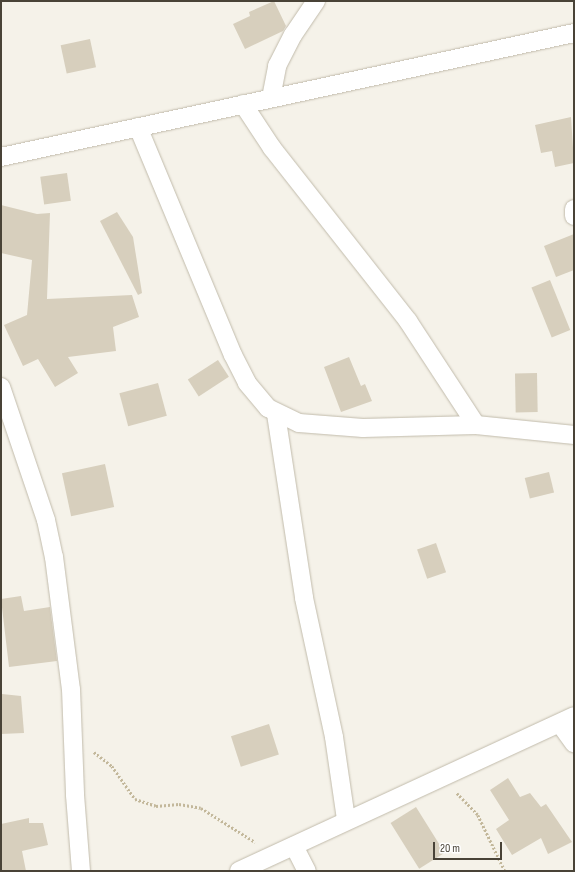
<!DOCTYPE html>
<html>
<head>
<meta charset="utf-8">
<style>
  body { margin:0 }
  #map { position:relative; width:575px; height:872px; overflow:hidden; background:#f5f2e9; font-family:"Sofia Sans Condensed",sans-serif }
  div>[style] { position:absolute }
  .building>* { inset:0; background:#d7cfbd; transform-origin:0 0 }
  .path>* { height:2.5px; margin-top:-1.25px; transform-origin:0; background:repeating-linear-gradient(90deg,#c3b89b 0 2px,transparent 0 4px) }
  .roads { filter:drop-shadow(0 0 1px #c1bbab) drop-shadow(0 0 1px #c1bbab) }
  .street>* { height:18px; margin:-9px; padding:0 9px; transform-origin:9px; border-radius:9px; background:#fff }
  span { translate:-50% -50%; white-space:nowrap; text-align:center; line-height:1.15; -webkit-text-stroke:4px #fff; paint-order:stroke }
  .frame { position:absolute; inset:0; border:2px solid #494337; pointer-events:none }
  .scale { position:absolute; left:433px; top:842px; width:69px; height:18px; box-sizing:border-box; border:2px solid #494337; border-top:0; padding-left:5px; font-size:12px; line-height:14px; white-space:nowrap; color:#494337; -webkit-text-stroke:3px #fff; paint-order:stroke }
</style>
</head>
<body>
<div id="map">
  <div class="building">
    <i style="clip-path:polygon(274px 1px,286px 26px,283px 31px,245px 49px,233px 24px,250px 16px,249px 12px)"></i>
    <i style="left:90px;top:39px;width:29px;height:30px;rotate:78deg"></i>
    <i style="clip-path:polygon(571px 117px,574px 163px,555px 167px,552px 151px,541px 153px,535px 125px)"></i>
    <i style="left:67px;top:173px;width:28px;height:27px;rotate:82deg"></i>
    <i style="clip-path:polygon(1px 205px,37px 214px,50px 213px,47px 299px,132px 295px,139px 317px,113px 327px,116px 351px,68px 357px,78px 373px,55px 387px,38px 359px,23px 366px,4px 325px,27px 315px,32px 260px,1px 253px)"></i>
    <i style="clip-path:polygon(117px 212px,133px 237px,142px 293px,138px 295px,100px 221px)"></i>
    <i style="clip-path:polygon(574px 234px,574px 270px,556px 277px,544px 246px)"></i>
    <i style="left:550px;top:280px;width:54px;height:20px;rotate:68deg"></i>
    <i style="clip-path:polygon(349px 357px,361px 386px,365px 384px,372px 401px,341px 412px,324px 367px)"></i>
    <i style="left:218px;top:360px;width:20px;height:36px;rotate:57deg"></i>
    <i style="left:537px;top:373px;width:39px;height:22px;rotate:89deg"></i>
    <i style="left:158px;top:383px;width:34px;height:40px;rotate:75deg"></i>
    <i style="left:105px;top:464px;width:44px;height:44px;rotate:78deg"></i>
    <i style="left:549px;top:472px;width:21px;height:25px;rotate:76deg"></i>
    <i style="left:436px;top:543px;width:31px;height:20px;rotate:71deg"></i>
    <i style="clip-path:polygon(21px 596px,24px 611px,50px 607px,57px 661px,9px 667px,1px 599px)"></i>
    <i style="clip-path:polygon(2px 694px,21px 696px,24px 733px,1px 734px)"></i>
    <i style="left:269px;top:724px;width:32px;height:40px;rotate:72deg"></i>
    <i style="clip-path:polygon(508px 778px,520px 797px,530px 793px,541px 807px,546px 804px,572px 842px,548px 854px,541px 838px,512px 855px,496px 829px,509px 820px,490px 790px)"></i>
    <i style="left:416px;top:807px;width:54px;height:30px;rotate:58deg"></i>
    <i style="clip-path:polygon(29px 818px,29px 823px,43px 823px,48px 845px,22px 851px,26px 871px,1px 871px,1px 824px)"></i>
  </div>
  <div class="path">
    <i style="left:94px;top:752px;width:23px;rotate:38deg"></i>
    <i style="left:112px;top:766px;width:40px;rotate:55.1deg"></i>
    <i style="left:135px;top:799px;width:22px;rotate:18deg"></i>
    <i style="left:156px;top:806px;width:23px;rotate:-5deg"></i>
    <i style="left:179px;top:804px;width:22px;rotate:10deg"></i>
    <i style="left:201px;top:808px;width:64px;rotate:32.2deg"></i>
    <i style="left:457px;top:793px;width:30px;rotate:46deg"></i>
    <i style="left:478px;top:815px;width:62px;rotate:64.3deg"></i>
  </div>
  <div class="roads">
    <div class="street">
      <i style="left:271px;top:98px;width:33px;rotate:-79deg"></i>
      <i style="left:277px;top:66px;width:35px;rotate:-63deg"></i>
      <i style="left:293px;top:35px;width:41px;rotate:-55.9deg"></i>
      <i style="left:243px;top:104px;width:53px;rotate:56.6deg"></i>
      <i style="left:272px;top:148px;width:220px;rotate:51.8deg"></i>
      <i style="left:408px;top:321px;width:124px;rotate:56.8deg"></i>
      <i style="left:138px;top:127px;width:247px;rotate:67.4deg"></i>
      <i style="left:233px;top:355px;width:31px;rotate:63deg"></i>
      <i style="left:247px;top:383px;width:33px;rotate:50deg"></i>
      <i style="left:268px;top:408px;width:34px;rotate:26deg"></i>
      <i style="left:299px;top:423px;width:64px;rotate:4.5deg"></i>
      <i style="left:363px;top:428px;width:113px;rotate:-1.5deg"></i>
      <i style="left:476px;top:425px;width:99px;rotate:5.8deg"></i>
      <i style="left:1px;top:157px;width:586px;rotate:-12.21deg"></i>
      <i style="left:574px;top:209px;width:7px;rotate:90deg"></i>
      <i style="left:1px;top:387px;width:140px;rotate:71.3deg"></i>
      <i style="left:46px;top:520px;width:38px;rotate:78deg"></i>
      <i style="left:54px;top:557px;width:133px;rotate:82.7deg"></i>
      <i style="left:71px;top:689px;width:106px;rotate:87.8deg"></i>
      <i style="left:75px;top:795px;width:76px;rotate:85.5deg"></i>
      <i style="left:276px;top:414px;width:186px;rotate:81.3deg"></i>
      <i style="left:304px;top:598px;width:142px;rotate:77.8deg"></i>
      <i style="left:334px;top:737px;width:83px;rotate:81.7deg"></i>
      <i style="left:560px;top:724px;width:24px;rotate:54deg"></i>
      <i style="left:294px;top:846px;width:28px;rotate:63deg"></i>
      <i style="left:239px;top:871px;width:369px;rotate:-24.8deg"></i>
    </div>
  </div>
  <div class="frame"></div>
  <div class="scale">20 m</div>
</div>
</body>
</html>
